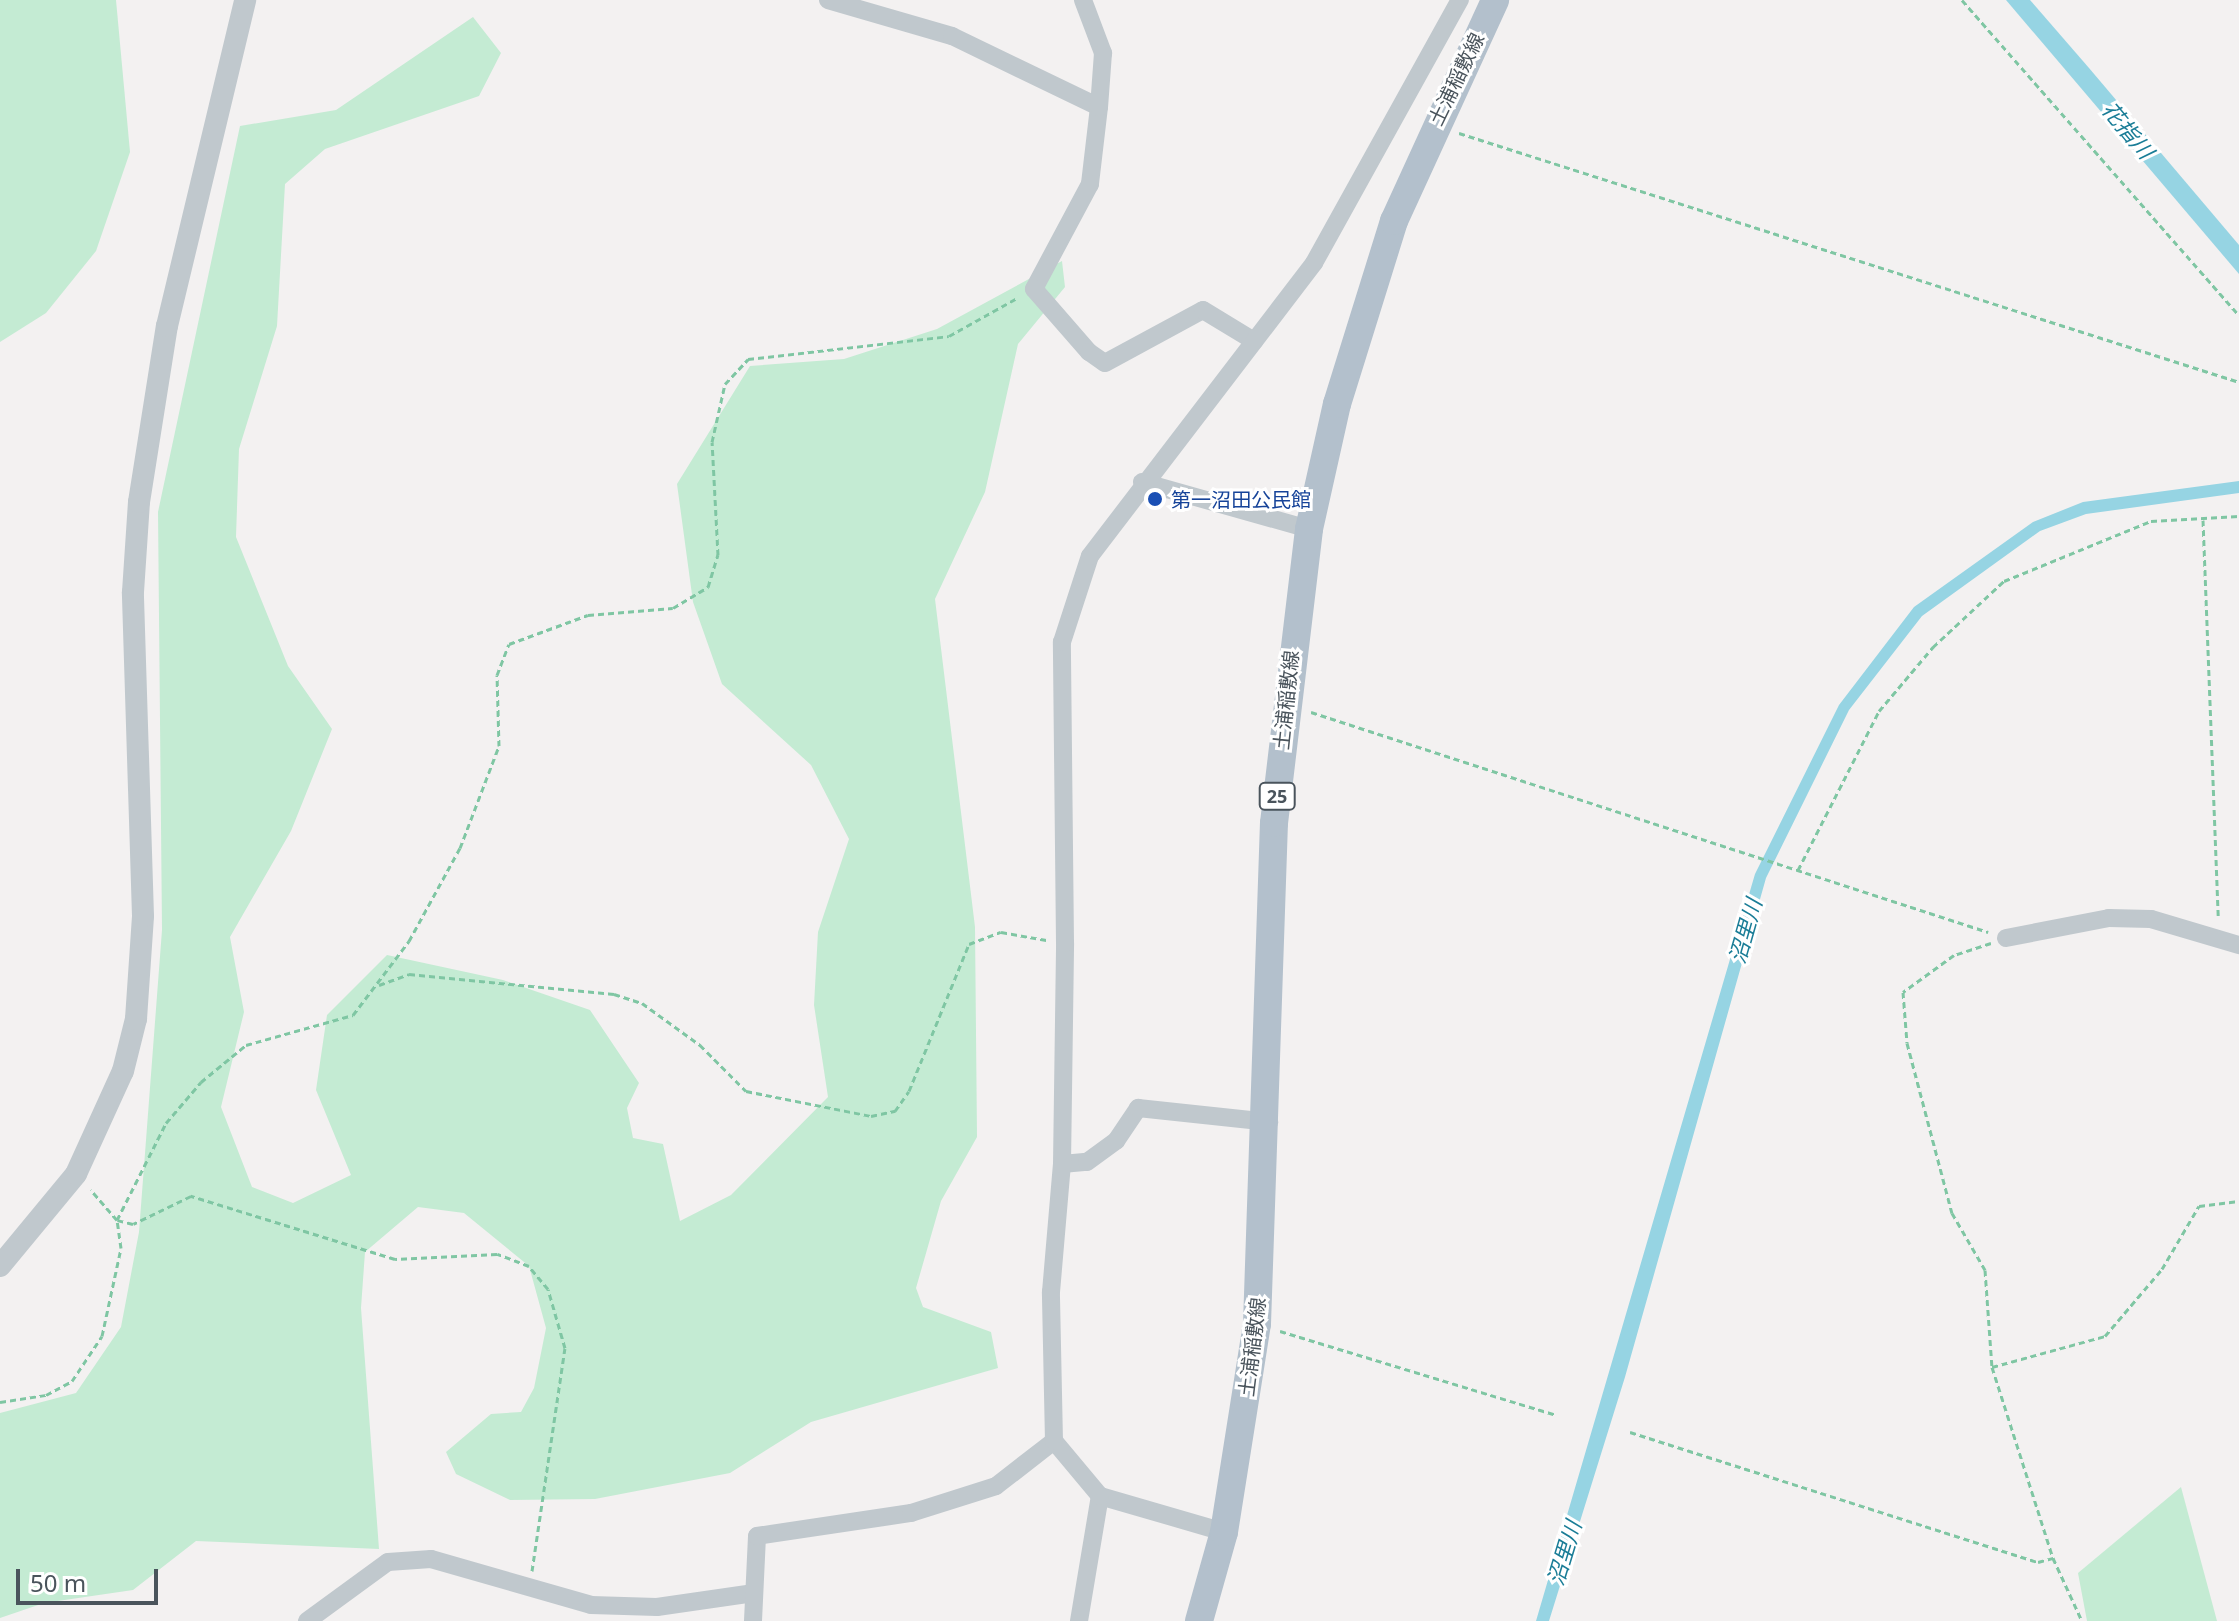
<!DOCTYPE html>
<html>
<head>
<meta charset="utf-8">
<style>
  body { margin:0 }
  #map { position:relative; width:2239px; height:1621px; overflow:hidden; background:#f3f1f1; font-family:"Noto Sans","Noto Sans JP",sans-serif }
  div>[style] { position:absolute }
  .green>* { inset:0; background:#c4ebd3 }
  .water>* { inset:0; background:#96d4e3 }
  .path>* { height:3px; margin-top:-1.5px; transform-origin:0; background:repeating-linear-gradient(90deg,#7fc6a3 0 6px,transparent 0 10px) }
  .minor>* { height:18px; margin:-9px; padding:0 9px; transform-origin:9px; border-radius:9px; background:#c0c8cd }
  .tertiary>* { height:22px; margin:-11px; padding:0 11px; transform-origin:11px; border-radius:11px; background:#c0c8cd }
  .primary>* { height:28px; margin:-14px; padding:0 14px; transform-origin:14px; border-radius:14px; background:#b3c0cc }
  .dots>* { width:22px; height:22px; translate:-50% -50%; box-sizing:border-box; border:4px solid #fff; border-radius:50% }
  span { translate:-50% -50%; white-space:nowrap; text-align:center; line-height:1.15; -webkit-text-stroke:6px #fff; paint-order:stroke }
  .shield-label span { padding:2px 6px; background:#fff; border:2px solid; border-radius:6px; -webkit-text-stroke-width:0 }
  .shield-label { font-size:18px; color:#4a545c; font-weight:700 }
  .street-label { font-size:20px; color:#4a545c }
  .transit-label { font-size:20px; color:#164399 }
  .left { translate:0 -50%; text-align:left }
  .water-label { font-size:22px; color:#1a7d97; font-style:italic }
  .scale { position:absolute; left:16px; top:1569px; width:142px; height:36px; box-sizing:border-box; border:4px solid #4a545c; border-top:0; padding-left:10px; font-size:24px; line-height:28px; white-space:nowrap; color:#4a545c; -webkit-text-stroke:6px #fff; paint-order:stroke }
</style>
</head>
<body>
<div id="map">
  <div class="green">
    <i style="clip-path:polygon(0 0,116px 0,130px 152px,96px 251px,46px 313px,0 342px)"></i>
    <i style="clip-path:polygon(473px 17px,501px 53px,479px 96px,325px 149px,285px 184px,277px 326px,239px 449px,236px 537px,288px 666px,332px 729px,291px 831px,230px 937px,244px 1012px,221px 1107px,252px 1187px,293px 1203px,351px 1175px,316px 1090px,327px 1015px,387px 955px,503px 980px,590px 1010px,639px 1083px,627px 1108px,633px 1138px,663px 1144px,680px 1221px,731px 1195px,828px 1097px,814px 1005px,818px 932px,849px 839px,811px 765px,722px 684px,693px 602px,677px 484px,750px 366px,844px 359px,937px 329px,1062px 261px,1065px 287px,1018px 344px,985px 492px,935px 599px,975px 927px,977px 1137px,941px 1201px,916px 1288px,923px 1307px,991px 1332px,998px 1368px,811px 1422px,730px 1473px,595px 1499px,510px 1500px,456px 1474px,446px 1452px,491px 1414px,521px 1412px,534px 1388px,546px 1328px,529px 1266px,464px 1213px,418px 1207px,365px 1252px,361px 1308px,379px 1549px,196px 1541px,133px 1590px,44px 1603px,0 1618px,0 1413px,76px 1393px,121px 1327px,139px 1232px,162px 930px,158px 512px,240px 126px,336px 110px)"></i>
    <i style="clip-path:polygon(2181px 1487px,2217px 1621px,2087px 1621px,2078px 1573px)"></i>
  </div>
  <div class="water">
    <i style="clip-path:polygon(2006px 0,2030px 0,2089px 68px,2239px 245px,2239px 274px)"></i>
    <i style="clip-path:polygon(2239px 481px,2239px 493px,2086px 514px,2040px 531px,1922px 616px,1849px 710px,1766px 878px,1625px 1377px,1549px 1621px,1536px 1621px,1755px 874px,1839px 705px,1914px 607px,2033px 522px,2083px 502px)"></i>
  </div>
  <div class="path">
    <i style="left:1962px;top:0;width:419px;rotate:48.7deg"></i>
    <i style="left:1459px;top:133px;width:819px;rotate:17.7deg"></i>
    <i style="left:2203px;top:520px;width:398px;rotate:87.8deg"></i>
    <i style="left:1311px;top:712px;width:712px;rotate:18deg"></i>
    <i style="left:1798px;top:870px;width:178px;rotate:-63deg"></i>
    <i style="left:1879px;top:711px;width:84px;rotate:-49.8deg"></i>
    <i style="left:1933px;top:647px;width:97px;rotate:-42.9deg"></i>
    <i style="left:2004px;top:581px;width:159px;rotate:-22.2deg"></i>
    <i style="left:2151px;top:521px;width:88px;rotate:-3.3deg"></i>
    <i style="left:1991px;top:943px;width:39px;rotate:162deg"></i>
    <i style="left:1954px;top:955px;width:63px;rotate:144deg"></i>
    <i style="left:1903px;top:992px;width:51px;rotate:85.5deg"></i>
    <i style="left:1907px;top:1043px;width:176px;rotate:75.2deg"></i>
    <i style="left:1952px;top:1213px;width:66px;rotate:59.9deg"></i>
    <i style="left:1985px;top:1270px;width:97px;rotate:85.9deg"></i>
    <i style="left:1992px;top:1367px;width:201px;rotate:72.3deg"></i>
    <i style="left:2053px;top:1558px;width:69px;rotate:65.3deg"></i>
    <i style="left:379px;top:985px;width:32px;rotate:-20deg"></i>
    <i style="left:409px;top:974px;width:206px;rotate:5.6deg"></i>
    <i style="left:614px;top:994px;width:29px;rotate:18deg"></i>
    <i style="left:642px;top:1003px;width:72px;rotate:35.9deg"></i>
    <i style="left:700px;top:1045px;width:65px;rotate:45deg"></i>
    <i style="left:746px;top:1091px;width:127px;rotate:11.3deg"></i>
    <i style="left:871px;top:1116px;width:25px;rotate:-12deg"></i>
    <i style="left:895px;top:1111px;width:24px;rotate:-55deg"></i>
    <i style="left:909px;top:1091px;width:159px;rotate:-67.8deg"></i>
    <i style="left:969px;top:944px;width:34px;rotate:-21deg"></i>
    <i style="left:1001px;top:932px;width:46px;rotate:10.1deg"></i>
    <i style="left:1280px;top:1331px;width:289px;rotate:16.9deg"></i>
    <i style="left:1992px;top:1367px;width:117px;rotate:-15.3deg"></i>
    <i style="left:2105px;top:1336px;width:88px;rotate:-49.6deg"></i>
    <i style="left:2162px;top:1269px;width:73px;rotate:-59.6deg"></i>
    <i style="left:2199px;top:1206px;width:40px;rotate:-7.1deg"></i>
    <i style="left:0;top:1402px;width:47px;rotate:-8.7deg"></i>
    <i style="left:46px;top:1395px;width:30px;rotate:-28deg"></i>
    <i style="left:72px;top:1381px;width:54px;rotate:-56.3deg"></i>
    <i style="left:102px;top:1336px;width:90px;rotate:-77.8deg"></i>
    <i style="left:121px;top:1248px;width:28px;rotate:-98deg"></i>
    <i style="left:117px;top:1220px;width:40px;rotate:-131deg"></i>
    <i style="left:1630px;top:1432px;width:428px;rotate:17.7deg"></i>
    <i style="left:2038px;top:1562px;width:16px;rotate:-15deg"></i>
    <i style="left:532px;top:1571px;width:225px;rotate:-81.6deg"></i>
    <i style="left:565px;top:1348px;width:61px;rotate:-106.1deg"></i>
    <i style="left:548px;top:1289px;width:30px;rotate:-130deg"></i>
    <i style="left:529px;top:1266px;width:34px;rotate:-159deg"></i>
    <i style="left:497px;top:1254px;width:102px;rotate:177.2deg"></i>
    <i style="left:395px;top:1259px;width:214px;rotate:-162.8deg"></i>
    <i style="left:191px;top:1196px;width:64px;rotate:154.2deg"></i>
    <i style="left:133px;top:1224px;width:16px;rotate:-166deg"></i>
    <i style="left:117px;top:1220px;width:109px;rotate:-63.2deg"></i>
    <i style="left:166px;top:1123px;width:54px;rotate:-49.5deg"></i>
    <i style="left:201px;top:1082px;width:58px;rotate:-39.4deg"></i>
    <i style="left:246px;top:1045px;width:111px;rotate:-15.7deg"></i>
    <i style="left:353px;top:1015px;width:93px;rotate:-52.9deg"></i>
    <i style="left:409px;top:941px;width:106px;rotate:-61.3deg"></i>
    <i style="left:460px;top:848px;width:109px;rotate:-69.1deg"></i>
    <i style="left:499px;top:746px;width:71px;rotate:-91.6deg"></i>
    <i style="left:497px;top:675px;width:33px;rotate:-69deg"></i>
    <i style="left:509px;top:644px;width:84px;rotate:-20.2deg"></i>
    <i style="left:588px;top:615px;width:85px;rotate:-4.7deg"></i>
    <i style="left:673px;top:608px;width:41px;rotate:-31deg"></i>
    <i style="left:708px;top:587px;width:34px;rotate:-73deg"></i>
    <i style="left:718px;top:555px;width:113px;rotate:-93deg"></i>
    <i style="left:712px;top:442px;width:59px;rotate:-77.4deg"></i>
    <i style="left:725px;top:384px;width:34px;rotate:-47deg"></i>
    <i style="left:748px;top:359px;width:202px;rotate:-6.5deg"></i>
    <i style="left:949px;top:336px;width:78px;rotate:-29.2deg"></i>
  </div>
  <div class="minor">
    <i style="left:828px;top:0;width:129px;rotate:16.2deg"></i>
    <i style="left:952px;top:36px;width:163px;rotate:25.8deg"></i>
    <i style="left:1099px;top:107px;width:78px;rotate:96.7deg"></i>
    <i style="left:1090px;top:184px;width:119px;rotate:118.1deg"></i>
    <i style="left:1034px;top:289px;width:84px;rotate:48.9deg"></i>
    <i style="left:1089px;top:352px;width:19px;rotate:35deg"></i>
    <i style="left:1105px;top:363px;width:111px;rotate:-28.4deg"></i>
    <i style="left:1203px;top:310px;width:60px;rotate:31.3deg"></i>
    <i style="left:1083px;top:0;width:57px;rotate:69.3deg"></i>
    <i style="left:1103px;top:53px;width:54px;rotate:94.2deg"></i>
    <i style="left:1142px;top:482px;width:173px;rotate:15.7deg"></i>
    <i style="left:2006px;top:938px;width:105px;rotate:-11deg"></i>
    <i style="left:2109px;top:918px;width:42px;rotate:1.4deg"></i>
    <i style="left:2151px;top:919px;width:92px;rotate:16.5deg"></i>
    <i style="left:1062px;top:1164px;width:25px;rotate:-5deg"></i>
    <i style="left:1087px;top:1162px;width:36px;rotate:-36deg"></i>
    <i style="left:1116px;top:1141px;width:40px;rotate:-56deg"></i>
    <i style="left:1138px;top:1108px;width:132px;rotate:6.1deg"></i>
    <i style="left:1100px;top:1496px;width:129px;rotate:16.2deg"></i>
    <i style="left:307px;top:1621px;width:100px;rotate:-36.1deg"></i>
    <i style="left:388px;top:1562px;width:43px;rotate:-4deg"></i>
    <i style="left:431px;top:1559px;width:166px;rotate:16deg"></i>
    <i style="left:591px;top:1605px;width:66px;rotate:1.7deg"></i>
    <i style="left:657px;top:1607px;width:98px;rotate:-8.2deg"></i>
    <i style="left:753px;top:1621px;width:85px;rotate:-87.3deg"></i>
    <i style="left:757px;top:1536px;width:156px;rotate:-8.5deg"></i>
    <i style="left:911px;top:1513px;width:89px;rotate:-17.6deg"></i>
    <i style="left:996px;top:1486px;width:73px;rotate:-37.8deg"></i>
    <i style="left:1079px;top:1621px;width:127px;rotate:-80.5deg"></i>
    <i style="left:1100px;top:1496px;width:72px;rotate:-129.9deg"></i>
    <i style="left:1054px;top:1441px;width:149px;rotate:-91.2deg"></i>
    <i style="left:1051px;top:1292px;width:128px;rotate:-85.1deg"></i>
    <i style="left:1062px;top:1164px;width:221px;rotate:-89.2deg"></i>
    <i style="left:1065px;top:943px;width:301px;rotate:-90.6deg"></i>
    <i style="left:1062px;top:642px;width:90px;rotate:-72deg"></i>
    <i style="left:1090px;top:556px;width:369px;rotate:-52.6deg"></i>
    <i style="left:1314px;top:263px;width:301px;rotate:-61deg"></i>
  </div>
  <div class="tertiary">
    <i style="left:0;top:1266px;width:119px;rotate:-50.4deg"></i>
    <i style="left:76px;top:1174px;width:113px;rotate:-65.5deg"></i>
    <i style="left:123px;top:1071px;width:54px;rotate:-76deg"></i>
    <i style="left:136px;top:1019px;width:103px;rotate:-86.1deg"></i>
    <i style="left:143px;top:916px;width:324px;rotate:-91.8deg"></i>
    <i style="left:133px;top:592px;width:90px;rotate:-86.2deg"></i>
    <i style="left:139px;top:502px;width:178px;rotate:-81deg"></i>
    <i style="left:167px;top:326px;width:335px;rotate:-76.5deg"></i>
  </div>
  <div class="primary">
    <i style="left:1199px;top:1621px;width:92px;rotate:-74.3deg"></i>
    <i style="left:1224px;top:1532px;width:211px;rotate:-81deg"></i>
    <i style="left:1257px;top:1324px;width:501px;rotate:-88.06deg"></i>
    <i style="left:1274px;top:823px;width:296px;rotate:-83.2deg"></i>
    <i style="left:1309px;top:529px;width:128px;rotate:-77.4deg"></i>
    <i style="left:1337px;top:404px;width:192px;rotate:-72.7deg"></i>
    <i style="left:1394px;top:221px;width:243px;rotate:-65.4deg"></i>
  </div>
  <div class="dots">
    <i style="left:1155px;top:499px;background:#1a4fb4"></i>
  </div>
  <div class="shield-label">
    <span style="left:1277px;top:796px">25</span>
  </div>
  <div class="street-label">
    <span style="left:1456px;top:79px;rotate:-64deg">土浦稲敷線</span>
    <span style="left:1286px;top:700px;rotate:-84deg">土浦稲敷線</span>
    <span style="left:1252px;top:1347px;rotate:-83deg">土浦稲敷線</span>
  </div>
  <div class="transit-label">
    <span class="left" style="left:1171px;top:499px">第一沼田公民館</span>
  </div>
  <div class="water-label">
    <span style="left:2128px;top:130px;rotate:50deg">花指川</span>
    <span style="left:1745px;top:931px;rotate:-74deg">沼里川</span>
    <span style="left:1564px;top:1553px;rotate:-73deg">沼里川</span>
  </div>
  <div class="scale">50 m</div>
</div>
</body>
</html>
